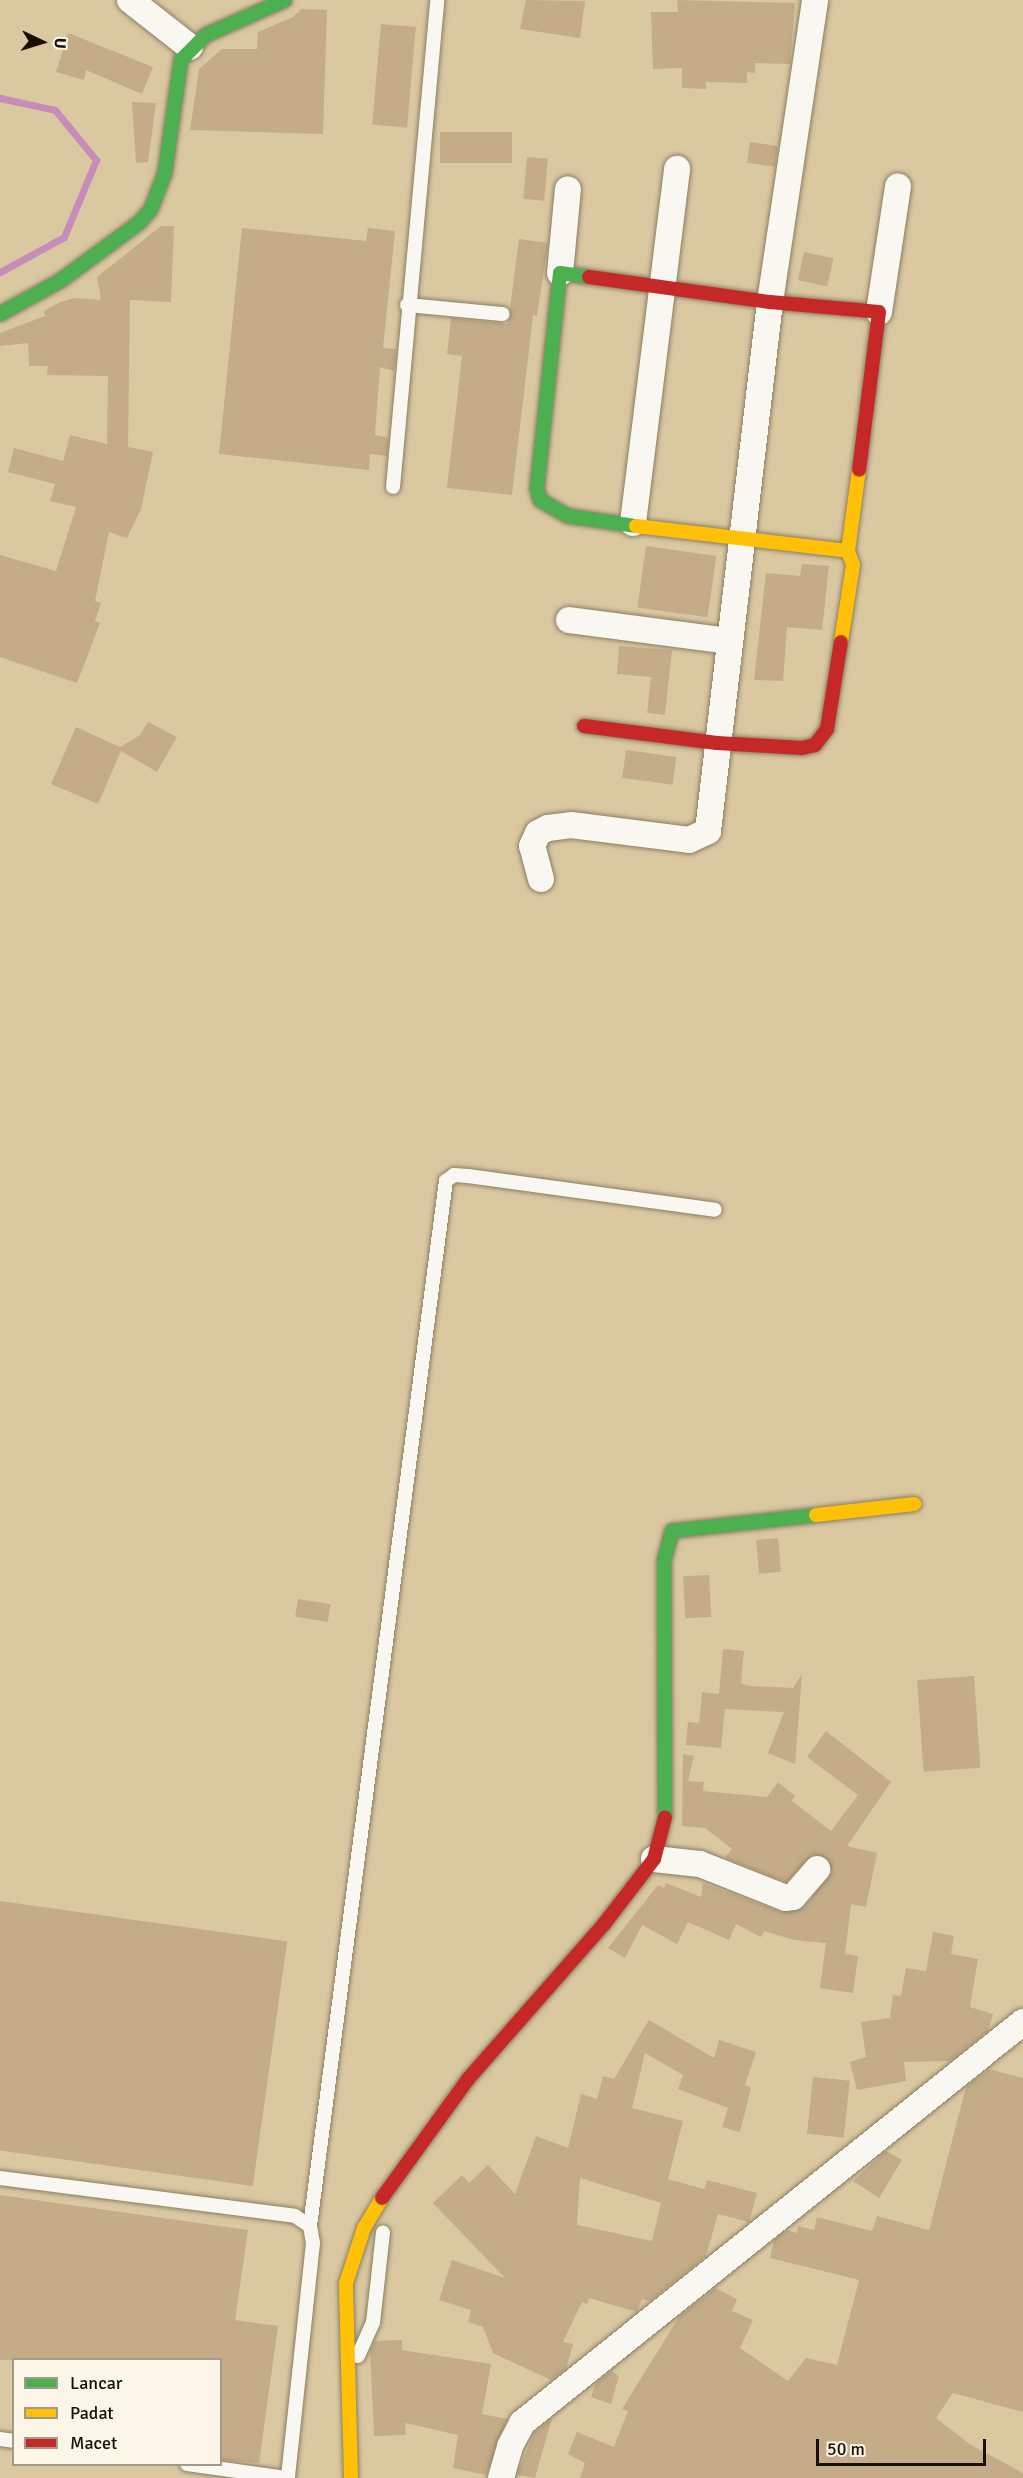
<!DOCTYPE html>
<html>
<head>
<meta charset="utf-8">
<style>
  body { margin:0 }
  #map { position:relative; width:1023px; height:2478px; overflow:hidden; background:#dac8a1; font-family:Signika,sans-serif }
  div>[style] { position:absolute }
  .stream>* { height:7px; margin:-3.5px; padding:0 3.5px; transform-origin:3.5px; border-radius:3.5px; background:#c88cb9 }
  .building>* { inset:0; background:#c4ac88; transform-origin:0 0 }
  .roads { filter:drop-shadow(0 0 2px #8a7e62) drop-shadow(0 0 2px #8a7e62) }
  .lane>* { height:14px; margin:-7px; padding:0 7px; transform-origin:7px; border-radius:7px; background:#f9f7f1 }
  .street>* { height:26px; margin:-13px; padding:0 13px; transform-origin:13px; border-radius:13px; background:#f9f7f1 }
  .fast>* { height:14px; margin:-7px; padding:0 7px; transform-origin:7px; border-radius:7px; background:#4caf50 }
  .slow>* { height:14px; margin:-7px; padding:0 7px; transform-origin:7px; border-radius:7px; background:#ffc107 }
  .jam>* { height:14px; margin:-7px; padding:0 7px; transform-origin:7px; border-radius:7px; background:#c62828 }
  span { translate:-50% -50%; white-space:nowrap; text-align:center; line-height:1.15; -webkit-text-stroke:4.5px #fcf6e8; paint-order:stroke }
  .legend { position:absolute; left:12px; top:2358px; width:210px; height:108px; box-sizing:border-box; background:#fcf6e8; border:2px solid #a19a8b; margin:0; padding:8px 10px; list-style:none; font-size:18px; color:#180f00 }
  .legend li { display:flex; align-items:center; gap:12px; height:30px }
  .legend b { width:30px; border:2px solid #a19a8b }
  .north { position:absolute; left:12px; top:12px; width:60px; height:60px; -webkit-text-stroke:4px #fcf6e8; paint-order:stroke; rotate:94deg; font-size:16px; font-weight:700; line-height:24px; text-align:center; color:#180f00 }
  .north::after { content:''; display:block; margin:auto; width:21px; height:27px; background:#180f00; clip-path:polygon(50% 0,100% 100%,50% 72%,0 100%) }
  .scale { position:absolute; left:816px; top:2439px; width:170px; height:27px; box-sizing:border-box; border:3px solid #180f00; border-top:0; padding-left:8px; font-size:18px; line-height:21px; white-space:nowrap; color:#180f00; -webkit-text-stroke:4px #fcf6e8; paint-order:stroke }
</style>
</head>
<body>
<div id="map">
  <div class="stream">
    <i style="left:0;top:98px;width:56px;rotate:12.3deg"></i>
    <i style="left:55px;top:110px;width:65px;rotate:50.6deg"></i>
    <i style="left:96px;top:160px;width:83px;rotate:112.6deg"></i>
    <i style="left:64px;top:237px;width:73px;rotate:151.3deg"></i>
  </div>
  <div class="building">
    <i style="clip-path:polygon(526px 0,585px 1px,580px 38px,520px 29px)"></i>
    <i style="clip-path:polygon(677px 0,795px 3px,790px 64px,755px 63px,755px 73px,747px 72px,747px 83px,706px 82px,706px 89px,682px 88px,682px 68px,653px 69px,651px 12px,678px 12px)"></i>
    <i style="clip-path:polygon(301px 9px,327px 10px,323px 134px,190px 130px,199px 69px,222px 49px,257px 49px,258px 32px,293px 17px)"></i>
    <i style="left:381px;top:24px;width:35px;height:101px;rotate:5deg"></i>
    <i style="clip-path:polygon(68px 33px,153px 67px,142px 94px,86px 70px,84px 80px,56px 72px)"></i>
    <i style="clip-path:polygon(132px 102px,156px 103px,148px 162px,136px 163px)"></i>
    <i style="left:440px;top:132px;width:72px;height:31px"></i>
    <i style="left:750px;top:142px;width:28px;height:21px;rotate:8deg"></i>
    <i style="left:527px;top:157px;width:21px;height:42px;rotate:5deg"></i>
    <i style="clip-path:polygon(161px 226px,174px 226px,171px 302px,130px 300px,128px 447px,153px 452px,141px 509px,127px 538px,109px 532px,95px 601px,101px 603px,95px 621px,100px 623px,77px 683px,0 657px,0 555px,56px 571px,76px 507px,50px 501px,55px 484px,8px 472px,14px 448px,63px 461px,70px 435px,107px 444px,108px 376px,47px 375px,48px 366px,29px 366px,28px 343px,0 346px,0 333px,45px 316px,44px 311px,60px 302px,74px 298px,101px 300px,97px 277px)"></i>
    <i style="clip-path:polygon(242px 228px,366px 241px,368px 228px,395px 231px,383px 348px,396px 349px,394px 371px,380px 367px,375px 435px,388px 438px,387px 456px,370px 454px,369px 470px,219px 454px)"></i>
    <i style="clip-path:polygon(519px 239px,548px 243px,537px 316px,533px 315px,512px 495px,447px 488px,462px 356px,447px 354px,451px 318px,508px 324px)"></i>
    <i style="left:804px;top:252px;width:30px;height:29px;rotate:12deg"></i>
    <i style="left:646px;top:546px;width:71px;height:62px;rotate:8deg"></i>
    <i style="clip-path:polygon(802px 564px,829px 566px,822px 630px,787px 627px,783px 681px,754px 680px,766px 573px,800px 576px)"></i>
    <i style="clip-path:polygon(619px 646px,672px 650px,665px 715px,647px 713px,651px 677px,617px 674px)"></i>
    <i style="clip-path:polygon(148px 722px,177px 737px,157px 772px,121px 751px,98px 804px,51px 784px,76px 727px,120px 747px,140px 735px)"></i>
    <i style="left:626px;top:750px;width:51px;height:28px;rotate:8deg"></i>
    <i style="left:778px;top:1538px;width:34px;height:22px;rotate:85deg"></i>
    <i style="left:709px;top:1575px;width:42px;height:26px;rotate:87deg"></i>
    <i style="left:298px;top:1599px;width:33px;height:18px;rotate:9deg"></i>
    <i style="clip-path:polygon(723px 1649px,744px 1651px,741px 1683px,749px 1686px,793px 1688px,802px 1674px,795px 1764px,768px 1753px,784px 1712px,725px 1709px,721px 1748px,686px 1745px,688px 1722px,699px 1723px,702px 1692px,719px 1694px)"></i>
    <i style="left:974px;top:1676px;width:92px;height:57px;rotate:86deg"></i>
    <i style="clip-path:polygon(826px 1731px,891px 1782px,847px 1846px,877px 1853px,866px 1907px,851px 1904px,845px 1954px,858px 1956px,853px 1993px,820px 1988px,826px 1943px,794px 1940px,764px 1931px,761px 1937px,736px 1924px,729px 1940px,688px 1922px,677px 1944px,642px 1925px,625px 1958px,608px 1948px,658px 1885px,664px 1888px,666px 1883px,701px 1897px,703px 1883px,781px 1912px,804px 1907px,832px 1872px,827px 1858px,812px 1855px,786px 1882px,728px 1859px,725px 1857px,732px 1849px,705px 1828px,682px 1826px,683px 1754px,694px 1756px,688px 1781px,704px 1782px,703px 1791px,767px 1797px,778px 1782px,795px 1796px,792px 1801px,831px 1831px,858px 1795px,807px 1757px)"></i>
    <i style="left:0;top:1901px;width:290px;height:247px;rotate:8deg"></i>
    <i style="clip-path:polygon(933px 1932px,954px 1936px,951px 1954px,978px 1959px,970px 2007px,993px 2014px,988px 2031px,950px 2061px,904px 2062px,906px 2081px,857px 2090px,850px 2062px,866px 2057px,861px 2022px,890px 2018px,893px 1995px,901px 1996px,906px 1968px,926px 1971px)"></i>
    <i style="clip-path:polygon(evenodd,649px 2020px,714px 2058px,719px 2040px,756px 2052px,745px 2085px,751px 2088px,740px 2132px,722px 2127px,728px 2108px,678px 2089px,683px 2075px,645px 2053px,632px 2108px,683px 2121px,668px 2179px,704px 2189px,707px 2180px,757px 2193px,749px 2222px,718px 2214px,706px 2256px,650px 2301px,642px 2299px,637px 2312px,589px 2298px,587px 2304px,582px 2302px,563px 2342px,573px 2344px,566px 2369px,551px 2380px,493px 2353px,483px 2327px,468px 2322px,471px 2310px,439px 2300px,452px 2260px,505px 2278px,433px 2203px,462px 2175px,469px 2183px,488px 2165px,515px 2194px,536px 2136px,568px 2148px,581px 2094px,597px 2099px,603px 2076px,614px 2079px,649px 2020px,580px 2178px,661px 2203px,652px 2241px,577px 2225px,580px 2178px)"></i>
    <i style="clip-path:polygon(989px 2069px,1023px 2078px,1023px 2412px,953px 2393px,936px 2418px,971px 2445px,1023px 2473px,1023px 2478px,580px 2478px,585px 2463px,568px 2454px,577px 2432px,614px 2447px,628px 2411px,622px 2409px,679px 2317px,715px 2288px,737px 2299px,732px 2311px,753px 2320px,740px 2348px,788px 2381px,806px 2358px,837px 2365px,859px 2280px,770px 2258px,774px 2240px,787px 2230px,797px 2233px,798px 2226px,814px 2230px,817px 2217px,872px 2231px,877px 2216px,929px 2230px,966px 2087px)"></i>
    <i style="left:813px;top:2077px;width:37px;height:57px;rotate:6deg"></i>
    <i style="clip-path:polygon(886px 2151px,902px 2160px,879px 2198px,853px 2181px)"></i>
    <i style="clip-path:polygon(0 2195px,248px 2230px,235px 2320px,278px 2326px,259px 2463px,220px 2460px,220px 2360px,0 2360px)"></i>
    <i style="clip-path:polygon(402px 2340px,402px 2350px,491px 2364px,482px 2414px,507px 2419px,486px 2475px,453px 2468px,458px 2435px,405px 2423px,406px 2435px,374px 2436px,370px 2351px,375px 2341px)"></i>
    <i style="clip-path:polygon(611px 2371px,619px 2376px,611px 2404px,591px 2397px,596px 2383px)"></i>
    <i style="clip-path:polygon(552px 2418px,535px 2478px,517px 2475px,534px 2433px)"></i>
  </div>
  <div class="roads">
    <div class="lane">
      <i style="left:407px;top:305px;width:96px;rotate:5.4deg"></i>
      <i style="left:393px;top:487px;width:489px;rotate:-84.8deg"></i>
      <i style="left:0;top:2178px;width:297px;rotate:7.3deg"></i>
      <i style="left:295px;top:2216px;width:18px;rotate:34deg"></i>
      <i style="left:310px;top:2226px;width:17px;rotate:80deg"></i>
      <i style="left:313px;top:2243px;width:236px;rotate:96.1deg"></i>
      <i style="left:310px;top:2226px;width:1054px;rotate:-82.59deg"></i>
      <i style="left:446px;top:1181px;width:10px;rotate:-37deg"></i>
      <i style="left:454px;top:1175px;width:14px;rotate:4deg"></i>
      <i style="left:468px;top:1176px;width:249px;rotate:7.8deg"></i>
      <i style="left:358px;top:2356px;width:36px;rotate:-66deg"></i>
      <i style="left:373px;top:2323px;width:91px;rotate:-83.7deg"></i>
      <i style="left:0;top:2439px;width:14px;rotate:8deg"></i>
      <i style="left:187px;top:2464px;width:100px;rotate:8deg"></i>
    </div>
    <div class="street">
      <i style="left:130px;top:0;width:76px;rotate:38.1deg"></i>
      <i style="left:560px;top:273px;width:84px;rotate:-84.6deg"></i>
      <i style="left:879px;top:312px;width:127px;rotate:-81.4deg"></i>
      <i style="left:633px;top:523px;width:357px;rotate:-82.9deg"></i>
      <i style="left:569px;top:620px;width:161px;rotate:7.5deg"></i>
      <i style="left:541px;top:879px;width:34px;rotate:-105deg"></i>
      <i style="left:532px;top:846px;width:14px;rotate:-65deg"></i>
      <i style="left:538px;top:833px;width:11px;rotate:-27deg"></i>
      <i style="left:548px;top:828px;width:23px;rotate:-7deg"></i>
      <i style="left:571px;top:825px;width:119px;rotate:7.2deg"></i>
      <i style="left:689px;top:840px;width:21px;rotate:-25deg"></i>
      <i style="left:708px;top:831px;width:533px;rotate:-83.32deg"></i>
      <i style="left:770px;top:302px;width:305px;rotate:-81.5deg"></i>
      <i style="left:654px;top:1859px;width:46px;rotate:6.2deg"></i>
      <i style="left:700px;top:1864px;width:92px;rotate:21.6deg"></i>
      <i style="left:786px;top:1898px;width:7px;rotate:-8deg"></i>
      <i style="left:793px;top:1897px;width:37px;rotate:-49deg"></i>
      <i style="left:501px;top:2478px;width:33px;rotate:-74deg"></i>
      <i style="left:510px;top:2446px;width:26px;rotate:-62deg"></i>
      <i style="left:522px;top:2423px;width:642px;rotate:-38.67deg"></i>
    </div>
    <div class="fast">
      <i style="left:589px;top:277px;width:29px;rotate:-172deg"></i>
      <i style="left:560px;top:273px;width:217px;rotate:96.1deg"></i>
      <i style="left:537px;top:489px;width:11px;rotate:75deg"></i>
      <i style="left:540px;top:500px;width:32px;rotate:30deg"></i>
      <i style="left:568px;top:516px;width:69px;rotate:8.4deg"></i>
      <i style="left:0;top:314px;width:68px;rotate:-28.8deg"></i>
      <i style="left:60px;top:281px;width:98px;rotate:-36.3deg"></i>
      <i style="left:139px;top:223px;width:18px;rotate:-49deg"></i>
      <i style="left:151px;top:209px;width:40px;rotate:-69deg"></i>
      <i style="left:165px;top:172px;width:113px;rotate:-81.9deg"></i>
      <i style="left:181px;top:60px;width:35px;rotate:-45deg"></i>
      <i style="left:206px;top:35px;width:86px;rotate:-23.9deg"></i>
      <i style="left:665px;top:1817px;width:256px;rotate:-90.2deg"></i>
      <i style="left:664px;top:1561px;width:31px;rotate:-75deg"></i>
      <i style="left:672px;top:1531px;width:145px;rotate:-6.3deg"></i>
    </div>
    <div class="slow">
      <i style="left:636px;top:526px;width:213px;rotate:6.7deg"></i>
      <i style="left:848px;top:551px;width:15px;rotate:70deg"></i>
      <i style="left:853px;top:565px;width:78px;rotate:98.9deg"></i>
      <i style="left:848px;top:551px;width:82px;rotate:-82.3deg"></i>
      <i style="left:816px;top:1515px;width:99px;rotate:-6.4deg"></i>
      <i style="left:351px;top:2478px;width:195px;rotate:-91.5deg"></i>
      <i style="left:346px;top:2283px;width:58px;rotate:-71.9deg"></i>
      <i style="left:364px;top:2228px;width:35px;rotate:-59deg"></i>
    </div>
    <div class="jam">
      <i style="left:589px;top:277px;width:183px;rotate:7.9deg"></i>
      <i style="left:770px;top:302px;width:109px;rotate:5.2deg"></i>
      <i style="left:879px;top:312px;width:159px;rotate:97.2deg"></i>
      <i style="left:584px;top:726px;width:134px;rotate:7.3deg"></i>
      <i style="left:717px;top:743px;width:85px;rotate:3.4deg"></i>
      <i style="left:802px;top:748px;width:13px;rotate:-13deg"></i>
      <i style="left:815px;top:745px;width:20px;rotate:-53deg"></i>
      <i style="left:827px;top:729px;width:88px;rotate:-80.9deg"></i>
      <i style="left:382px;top:2198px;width:147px;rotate:-54.1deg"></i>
      <i style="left:468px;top:2079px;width:206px;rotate:-48.7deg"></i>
      <i style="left:604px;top:1924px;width:82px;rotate:-52.4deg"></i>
      <i style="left:654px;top:1859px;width:43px;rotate:-75.3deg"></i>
    </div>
  </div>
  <ul class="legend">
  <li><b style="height:8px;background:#4caf50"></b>Lancar</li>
  <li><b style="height:8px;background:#ffc107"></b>Padat</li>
  <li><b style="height:8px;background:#c62828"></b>Macet</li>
  </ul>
  <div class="north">U</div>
  <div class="scale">50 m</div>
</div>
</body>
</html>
